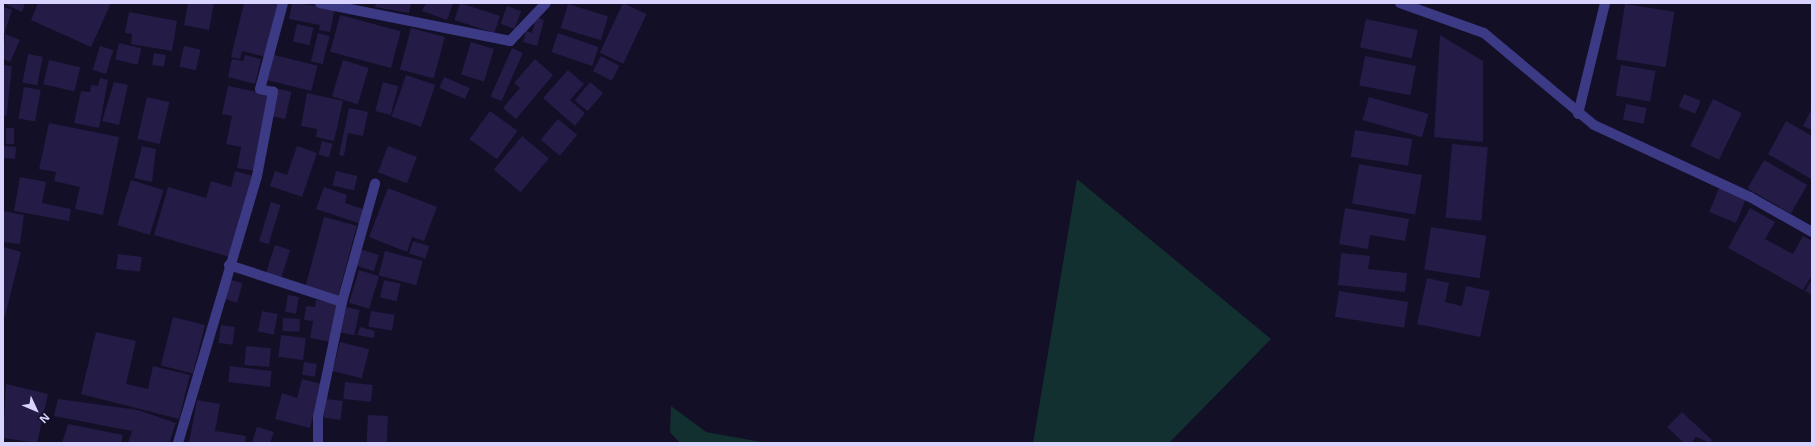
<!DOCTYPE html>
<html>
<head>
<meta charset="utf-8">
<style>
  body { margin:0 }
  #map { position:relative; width:1815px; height:446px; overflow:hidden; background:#130f26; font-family:"Open Sans",sans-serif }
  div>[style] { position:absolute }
  .green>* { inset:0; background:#12302f }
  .building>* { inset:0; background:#241b47; transform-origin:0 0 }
  .minor>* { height:10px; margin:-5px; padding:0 5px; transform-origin:5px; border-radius:5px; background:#3d3a85 }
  span { translate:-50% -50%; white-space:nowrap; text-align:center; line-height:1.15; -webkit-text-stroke:3px #130f26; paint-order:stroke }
  .frame { position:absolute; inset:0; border:4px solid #d9d4ff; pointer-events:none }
  .north { position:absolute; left:16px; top:390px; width:40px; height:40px; -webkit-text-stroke:3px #130f26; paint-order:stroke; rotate:134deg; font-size:11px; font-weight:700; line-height:16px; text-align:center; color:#d9d4ff }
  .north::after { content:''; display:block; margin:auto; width:14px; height:18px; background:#d9d4ff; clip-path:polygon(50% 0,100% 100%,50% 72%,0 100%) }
</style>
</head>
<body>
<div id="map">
  <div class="green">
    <i style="clip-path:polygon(1077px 179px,1271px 339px,1169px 443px,1033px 443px)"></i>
    <i style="clip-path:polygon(671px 406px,706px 432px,767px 443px,680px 443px,670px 432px)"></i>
  </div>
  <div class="building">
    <i style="clip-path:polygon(3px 3px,25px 3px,22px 12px)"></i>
    <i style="clip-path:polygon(38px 3px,111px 3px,91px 47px,31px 20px)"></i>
    <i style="clip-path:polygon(188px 3px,214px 3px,209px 30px,184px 25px)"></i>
    <i style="clip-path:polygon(244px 3px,279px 3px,266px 57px,242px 51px,240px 59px,231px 57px)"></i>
    <i style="clip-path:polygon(292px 3px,335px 8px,330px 32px,319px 30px,320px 25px,289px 19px)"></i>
    <i style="clip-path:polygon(376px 3px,411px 3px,409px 13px,375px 7px)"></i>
    <i style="clip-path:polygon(426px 3px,453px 3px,447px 20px,422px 11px)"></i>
    <i style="left:460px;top:3px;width:42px;height:18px;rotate:18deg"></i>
    <i style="left:623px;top:3px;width:26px;height:55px;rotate:25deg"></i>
    <i style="left:568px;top:4px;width:42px;height:25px;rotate:17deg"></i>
    <i style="left:1625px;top:4px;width:50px;height:56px;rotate:9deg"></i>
    <i style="left:507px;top:6px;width:15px;height:19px;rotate:20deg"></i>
    <i style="clip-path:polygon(3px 7px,12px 10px,3px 38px)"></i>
    <i style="clip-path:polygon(129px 12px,177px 21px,172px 51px,131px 44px,132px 34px,125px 33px)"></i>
    <i style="left:340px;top:15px;width:63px;height:38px;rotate:15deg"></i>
    <i style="clip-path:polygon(536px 17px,544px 20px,537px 46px,523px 42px,526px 31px,532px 33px)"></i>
    <i style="left:1366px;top:19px;width:53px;height:29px;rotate:12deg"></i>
    <i style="left:297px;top:24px;width:17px;height:18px;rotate:13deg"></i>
    <i style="left:411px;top:28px;width:35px;height:43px;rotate:15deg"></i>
    <i style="left:318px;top:33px;width:12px;height:29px;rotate:14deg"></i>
    <i style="left:558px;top:33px;width:43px;height:20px;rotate:19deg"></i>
    <i style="clip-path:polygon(5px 34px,20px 40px,10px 62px,3px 59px)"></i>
    <i style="clip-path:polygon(1440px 35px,1483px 61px,1483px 142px,1434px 137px)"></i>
    <i style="left:471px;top:42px;width:24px;height:34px;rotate:17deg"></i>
    <i style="left:119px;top:43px;width:23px;height:17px;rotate:13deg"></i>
    <i style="left:100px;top:46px;width:14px;height:25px;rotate:17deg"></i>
    <i style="left:184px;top:46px;width:17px;height:21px;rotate:13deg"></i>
    <i style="left:512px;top:48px;width:12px;height:53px;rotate:24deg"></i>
    <i style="left:154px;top:53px;width:12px;height:12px;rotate:9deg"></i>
    <i style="left:28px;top:54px;width:15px;height:29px;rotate:11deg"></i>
    <i style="left:270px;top:54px;width:49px;height:26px;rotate:14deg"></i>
    <i style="clip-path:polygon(245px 55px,261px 59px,255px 84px,228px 77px,232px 59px,243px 61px)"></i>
    <i style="left:601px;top:56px;width:21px;height:17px;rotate:28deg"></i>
    <i style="left:1365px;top:56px;width:52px;height:30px;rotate:11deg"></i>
    <i style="clip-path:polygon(535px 59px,553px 75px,516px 119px,503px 108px,520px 88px,514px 83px)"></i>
    <i style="left:49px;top:60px;width:32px;height:25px;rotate:13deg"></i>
    <i style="left:343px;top:60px;width:27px;height:38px;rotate:17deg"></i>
    <i style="left:3px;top:65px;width:9px;height:50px;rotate:6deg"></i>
    <i style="left:1621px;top:65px;width:35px;height:31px;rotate:10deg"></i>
    <i style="clip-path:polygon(568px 70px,584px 84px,570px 100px,585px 113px,575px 126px,543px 98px)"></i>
    <i style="left:406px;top:75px;width:31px;height:44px;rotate:19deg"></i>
    <i style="left:444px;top:77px;width:28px;height:12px;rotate:23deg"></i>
    <i style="clip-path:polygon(100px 78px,108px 80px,99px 128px,74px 123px,81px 91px,90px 92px,91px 85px,98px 86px)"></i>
    <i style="clip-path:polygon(114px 82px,128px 85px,119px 125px,102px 121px)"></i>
    <i style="left:383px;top:82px;width:16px;height:30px;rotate:15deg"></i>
    <i style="left:590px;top:82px;width:17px;height:24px;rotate:40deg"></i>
    <i style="clip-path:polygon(228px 86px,271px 95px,256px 171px,237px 168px,241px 147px,226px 144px,232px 116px,222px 114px)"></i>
    <i style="left:24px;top:87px;width:17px;height:32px;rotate:10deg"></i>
    <i style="left:275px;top:88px;width:17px;height:28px;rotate:13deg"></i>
    <i style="clip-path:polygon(307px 93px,343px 101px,334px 141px,316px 137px,317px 129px,301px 126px)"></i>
    <i style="left:1684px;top:94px;width:18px;height:14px;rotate:22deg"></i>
    <i style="left:147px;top:97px;width:23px;height:43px;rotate:13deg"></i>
    <i style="left:1369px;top:97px;width:62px;height:24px;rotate:16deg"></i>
    <i style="left:1713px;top:99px;width:32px;height:52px;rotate:26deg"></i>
    <i style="left:1626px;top:104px;width:21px;height:16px;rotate:11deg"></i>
    <i style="clip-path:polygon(349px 108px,368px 112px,363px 136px,348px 133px,344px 156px,339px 155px)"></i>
    <i style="clip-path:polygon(1812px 108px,1812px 130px,1803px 126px)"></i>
    <i style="left:490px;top:111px;width:34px;height:35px;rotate:36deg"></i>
    <i style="left:558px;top:119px;width:25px;height:27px;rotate:40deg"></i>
    <i style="clip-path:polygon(1786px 121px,1812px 136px,1811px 179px,1768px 154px)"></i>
    <i style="clip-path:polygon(49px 123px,119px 137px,103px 215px,75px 209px,80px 187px,54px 181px,56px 172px,39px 169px)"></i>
    <i style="left:6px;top:128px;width:8px;height:16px"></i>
    <i style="left:1355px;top:130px;width:58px;height:27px;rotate:9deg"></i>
    <i style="left:522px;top:136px;width:35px;height:44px;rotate:40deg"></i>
    <i style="left:322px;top:141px;width:11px;height:14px;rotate:15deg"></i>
    <i style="left:1452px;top:144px;width:36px;height:74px;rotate:5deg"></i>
    <i style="left:3px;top:146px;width:13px;height:12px;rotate:4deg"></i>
    <i style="clip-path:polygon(142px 146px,156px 149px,152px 182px,134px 178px)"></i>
    <i style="clip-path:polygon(297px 146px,317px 153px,302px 197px,270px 186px,275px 171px,287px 175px)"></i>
    <i style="left:388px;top:146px;width:31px;height:28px;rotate:21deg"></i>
    <i style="left:1764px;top:160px;width:50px;height:33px;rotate:30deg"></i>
    <i style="left:1359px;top:164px;width:64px;height:40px;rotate:10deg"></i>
    <i style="clip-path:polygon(235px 171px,253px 176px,230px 257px,154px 235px,168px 187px,206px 198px,211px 181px,231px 187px)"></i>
    <i style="left:336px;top:171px;width:22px;height:15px;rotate:13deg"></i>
    <i style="clip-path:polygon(20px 177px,46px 182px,42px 203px,71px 209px,69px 221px,14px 211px)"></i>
    <i style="left:131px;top:180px;width:34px;height:47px;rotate:17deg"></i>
    <i style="clip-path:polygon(324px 187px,347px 195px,345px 203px,366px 210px,361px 224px,316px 209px)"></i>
    <i style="clip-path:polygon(388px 188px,437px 207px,424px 241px,412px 237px,407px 252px,369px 237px)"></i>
    <i style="left:1719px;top:188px;width:29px;height:26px;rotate:22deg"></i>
    <i style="left:271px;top:202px;width:10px;height:41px;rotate:17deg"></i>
    <i style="clip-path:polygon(1345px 208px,1409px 219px,1405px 241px,1370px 235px,1368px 249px,1339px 244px)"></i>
    <i style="clip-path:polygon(1750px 208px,1775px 222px,1765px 239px,1793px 254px,1803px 236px,1812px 241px,1812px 275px,1803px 290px,1728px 248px)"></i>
    <i style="clip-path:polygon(3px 211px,24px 215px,20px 244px,3px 242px)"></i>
    <i style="left:324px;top:217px;width:34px;height:73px;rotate:15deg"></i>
    <i style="left:1431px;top:227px;width:56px;height:43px;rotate:9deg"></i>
    <i style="left:413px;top:241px;width:17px;height:13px;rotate:17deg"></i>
    <i style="left:275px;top:245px;width:16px;height:31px;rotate:18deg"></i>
    <i style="clip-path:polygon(3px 247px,21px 252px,5px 316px,3px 315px)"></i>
    <i style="left:360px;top:249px;width:20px;height:17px;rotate:18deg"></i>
    <i style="left:385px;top:251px;width:39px;height:25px;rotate:15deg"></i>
    <i style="clip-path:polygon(1341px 253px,1370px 256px,1368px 269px,1407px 273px,1405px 292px,1338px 285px)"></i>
    <i style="left:118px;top:254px;width:24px;height:15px;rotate:7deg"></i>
    <i style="left:359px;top:270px;width:21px;height:34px;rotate:17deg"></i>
    <i style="clip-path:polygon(1427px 278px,1449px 283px,1445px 302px,1462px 306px,1466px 286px,1490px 291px,1480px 337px,1417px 324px)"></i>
    <i style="left:227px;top:279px;width:16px;height:20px;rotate:15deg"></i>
    <i style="clip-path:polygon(1812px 279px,1812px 295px,1805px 291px)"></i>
    <i style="left:384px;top:280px;width:17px;height:18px;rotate:13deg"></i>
    <i style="left:1339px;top:291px;width:70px;height:26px;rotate:9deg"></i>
    <i style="left:288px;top:295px;width:11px;height:17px;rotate:10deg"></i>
    <i style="clip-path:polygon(316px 300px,338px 304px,331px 342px,310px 338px,313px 321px,304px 320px,306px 306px,315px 307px)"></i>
    <i style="left:346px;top:307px;width:14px;height:26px;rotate:12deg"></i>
    <i style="left:262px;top:311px;width:16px;height:21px;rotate:11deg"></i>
    <i style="left:371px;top:311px;width:24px;height:16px;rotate:9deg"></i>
    <i style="left:173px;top:317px;width:33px;height:50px;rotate:14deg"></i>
    <i style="left:283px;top:318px;width:17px;height:13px;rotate:3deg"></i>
    <i style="left:221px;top:325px;width:14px;height:18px;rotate:8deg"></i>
    <i style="clip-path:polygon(360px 327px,375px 331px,374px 338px,357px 335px)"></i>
    <i style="clip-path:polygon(96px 332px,136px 341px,126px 384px,148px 389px,153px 366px,190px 375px,179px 419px,81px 394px)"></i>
    <i style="left:281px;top:335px;width:25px;height:22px;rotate:7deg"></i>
    <i style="left:340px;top:342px;width:30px;height:30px;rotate:14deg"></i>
    <i style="left:246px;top:346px;width:25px;height:19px;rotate:5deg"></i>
    <i style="left:304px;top:362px;width:13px;height:13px;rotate:9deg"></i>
    <i style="left:230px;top:366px;width:42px;height:16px;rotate:7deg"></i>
    <i style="clip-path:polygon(302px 379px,321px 384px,310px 428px,275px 419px,282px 393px,297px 398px)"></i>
    <i style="left:345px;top:382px;width:28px;height:17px;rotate:6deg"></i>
    <i style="clip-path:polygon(6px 384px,48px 394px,37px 443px,3px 438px)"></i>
    <i style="clip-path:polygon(58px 399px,138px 410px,176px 423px,169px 443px,128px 443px,132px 431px,54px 416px)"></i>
    <i style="left:326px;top:399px;width:17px;height:19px;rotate:7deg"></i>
    <i style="clip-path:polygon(197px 400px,220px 404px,215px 431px,246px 436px,245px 443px,189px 443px)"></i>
    <i style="clip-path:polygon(1682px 412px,1712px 440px,1710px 443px,1696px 437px,1691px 443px,1684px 443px,1667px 427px)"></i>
    <i style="left:368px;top:415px;width:20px;height:28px;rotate:3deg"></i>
    <i style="clip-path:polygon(68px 424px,123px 435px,121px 443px,62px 443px)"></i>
    <i style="clip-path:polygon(257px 427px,274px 432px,270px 443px,252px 443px)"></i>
  </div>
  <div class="minor">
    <i style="left:320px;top:3px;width:194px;rotate:11.3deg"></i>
    <i style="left:510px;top:41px;width:52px;rotate:-46.5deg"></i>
    <i style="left:1400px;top:3px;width:89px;rotate:19.7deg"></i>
    <i style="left:1484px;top:33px;width:143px;rotate:39.9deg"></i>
    <i style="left:1594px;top:125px;width:172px;rotate:24.8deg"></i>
    <i style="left:1750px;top:197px;width:71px;rotate:29.4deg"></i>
    <i style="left:1578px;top:114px;width:114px;rotate:-76.3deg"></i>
    <i style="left:229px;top:265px;width:119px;rotate:18.1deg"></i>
    <i style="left:178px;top:443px;width:278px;rotate:-73.5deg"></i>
    <i style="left:257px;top:176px;width:86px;rotate:-79.2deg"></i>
    <i style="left:273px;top:92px;width:13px;rotate:-167deg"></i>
    <i style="left:260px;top:89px;width:89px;rotate:-75deg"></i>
    <i style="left:318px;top:443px;width:26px;rotate:-90deg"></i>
    <i style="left:318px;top:417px;width:117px;rotate:-78.2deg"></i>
    <i style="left:342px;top:302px;width:123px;rotate:-74.4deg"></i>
  </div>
  <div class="frame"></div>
  <div class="north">N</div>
</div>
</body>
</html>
